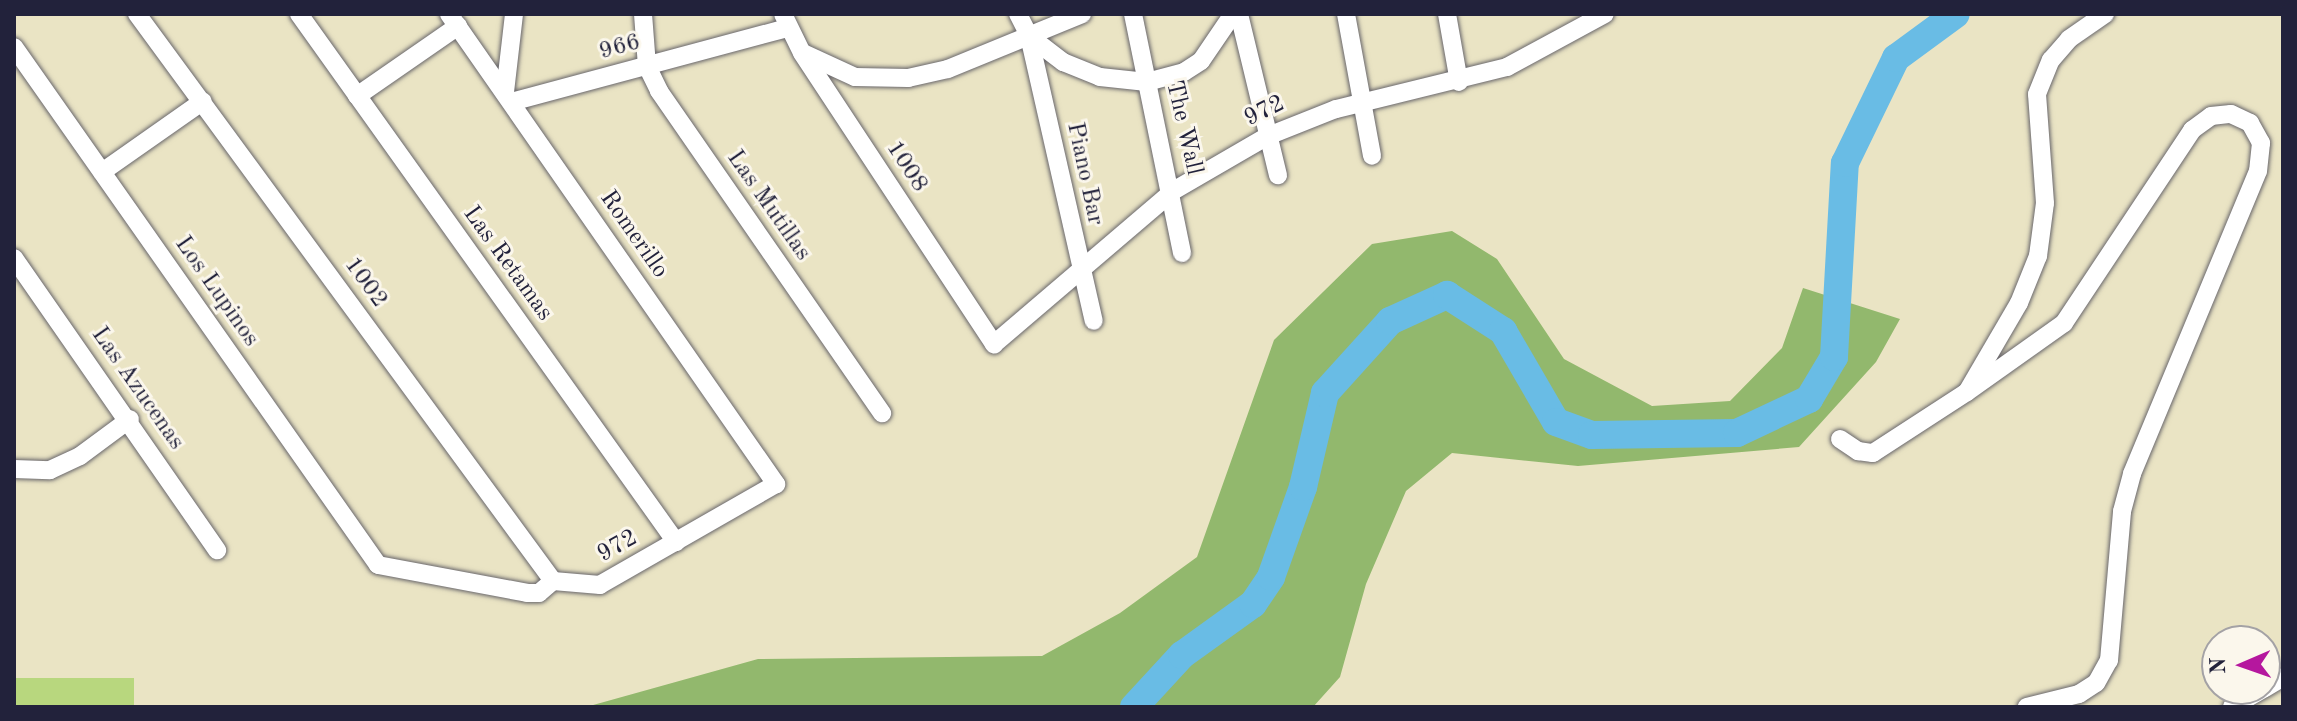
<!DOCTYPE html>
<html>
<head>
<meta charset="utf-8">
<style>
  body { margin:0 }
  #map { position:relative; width:2297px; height:721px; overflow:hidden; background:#eae4c4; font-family:"Old Standard TT",serif }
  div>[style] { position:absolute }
  .green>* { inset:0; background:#b8d77e; transform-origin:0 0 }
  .forest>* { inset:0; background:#92b86d }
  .river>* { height:28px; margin:-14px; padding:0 14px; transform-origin:14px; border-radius:14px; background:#69bce5 }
  .roads { filter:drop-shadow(0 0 2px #68666b) drop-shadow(0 0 2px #68666b) }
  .street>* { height:18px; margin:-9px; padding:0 9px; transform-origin:9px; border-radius:9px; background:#fff }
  span { translate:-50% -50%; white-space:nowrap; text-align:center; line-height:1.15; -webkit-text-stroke:6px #fbf7ec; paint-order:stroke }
  .street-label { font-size:24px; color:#22223b }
  .frame { position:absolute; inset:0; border:16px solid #22223b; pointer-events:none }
  .north { position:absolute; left:2201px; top:625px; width:80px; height:80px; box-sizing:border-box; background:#fbf7ec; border:2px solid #a4a2a5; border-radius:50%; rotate:268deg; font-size:22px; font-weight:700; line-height:32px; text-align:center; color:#22223b }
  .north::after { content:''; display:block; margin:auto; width:28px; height:36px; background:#b5179e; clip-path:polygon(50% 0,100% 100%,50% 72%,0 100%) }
</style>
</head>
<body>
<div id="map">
  <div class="green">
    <i style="left:14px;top:678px;width:120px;height:29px"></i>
  </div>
  <div class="forest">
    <i style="clip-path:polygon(1452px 231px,1497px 259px,1564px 359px,1652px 406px,1730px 401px,1782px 348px,1803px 288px,1900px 319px,1876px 362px,1799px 447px,1578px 466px,1452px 453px,1406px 491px,1366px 584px,1340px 677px,1313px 707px,586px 707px,758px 659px,1042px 656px,1120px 613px,1197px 557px,1274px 340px,1372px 244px)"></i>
  </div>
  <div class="river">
    <i style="left:1134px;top:707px;width:71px;rotate:-47.3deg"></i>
    <i style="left:1182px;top:655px;width:87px;rotate:-35.7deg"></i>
    <i style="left:1253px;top:604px;width:32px;rotate:-56deg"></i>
    <i style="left:1271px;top:577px;width:96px;rotate:-70.4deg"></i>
    <i style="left:1303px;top:487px;width:97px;rotate:-76.8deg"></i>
    <i style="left:1325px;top:393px;width:97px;rotate:-47.9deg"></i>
    <i style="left:1390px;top:321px;width:63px;rotate:-24.5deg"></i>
    <i style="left:1447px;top:295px;width:67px;rotate:32.7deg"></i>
    <i style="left:1503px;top:331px;width:105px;rotate:59.8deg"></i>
    <i style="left:1556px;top:422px;width:38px;rotate:20deg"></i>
    <i style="left:1592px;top:435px;width:145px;rotate:-0.8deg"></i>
    <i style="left:1737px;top:433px;width:80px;rotate:-25.3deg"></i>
    <i style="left:1809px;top:399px;width:49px;rotate:-59.2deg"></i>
    <i style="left:1834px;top:357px;width:194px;rotate:-86.8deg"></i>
    <i style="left:1845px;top:163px;width:117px;rotate:-64.1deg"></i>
    <i style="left:1896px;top:58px;width:74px;rotate:-36.3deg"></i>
  </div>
  <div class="roads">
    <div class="street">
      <i style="left:137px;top:14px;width:703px;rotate:53.73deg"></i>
      <i style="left:299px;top:14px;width:649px;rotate:54.47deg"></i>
      <i style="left:449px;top:14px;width:573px;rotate:55.17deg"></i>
      <i style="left:776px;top:484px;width:203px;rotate:150.2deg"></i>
      <i style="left:600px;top:585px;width:47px;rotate:-175.1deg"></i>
      <i style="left:643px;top:14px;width:52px;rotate:85.6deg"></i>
      <i style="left:647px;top:66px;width:28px;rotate:64deg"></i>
      <i style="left:659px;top:91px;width:392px;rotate:55.3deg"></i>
      <i style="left:783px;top:14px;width:43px;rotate:64deg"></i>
      <i style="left:802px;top:53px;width:349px;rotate:56.6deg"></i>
      <i style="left:994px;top:344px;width:235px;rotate:-40.5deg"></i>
      <i style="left:1173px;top:191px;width:110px;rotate:-30.1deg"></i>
      <i style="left:1268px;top:136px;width:73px;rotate:-21.7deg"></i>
      <i style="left:1336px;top:109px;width:176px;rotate:-13.8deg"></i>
      <i style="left:1507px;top:67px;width:111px;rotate:-28.4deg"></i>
      <i style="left:1018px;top:14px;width:25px;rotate:63deg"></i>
      <i style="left:1029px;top:36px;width:43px;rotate:37.4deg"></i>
      <i style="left:1063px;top:62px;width:40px;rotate:22deg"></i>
      <i style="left:1100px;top:77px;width:47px;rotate:6.1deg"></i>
      <i style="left:1147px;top:82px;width:38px;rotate:-15deg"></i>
      <i style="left:1184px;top:72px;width:20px;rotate:-33deg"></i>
      <i style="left:1201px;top:61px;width:57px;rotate:-55.8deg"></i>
      <i style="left:1133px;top:14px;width:244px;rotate:78.4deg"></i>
      <i style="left:1239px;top:14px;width:166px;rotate:76.4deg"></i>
      <i style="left:1346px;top:14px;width:144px;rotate:79.6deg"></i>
      <i style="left:1447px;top:14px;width:69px;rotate:80deg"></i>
      <i style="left:1029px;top:36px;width:292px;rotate:77.2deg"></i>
      <i style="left:14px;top:47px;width:633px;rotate:54.9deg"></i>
      <i style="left:378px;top:565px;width:152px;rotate:10.6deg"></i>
      <i style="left:527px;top:593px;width:12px"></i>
      <i style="left:539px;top:593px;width:18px;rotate:-41deg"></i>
      <i style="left:805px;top:54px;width:55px;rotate:24.7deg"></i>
      <i style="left:855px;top:77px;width:53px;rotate:1.1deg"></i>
      <i style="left:908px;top:78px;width:41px;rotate:-12.7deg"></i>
      <i style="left:948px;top:69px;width:145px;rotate:-22.3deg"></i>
      <i style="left:505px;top:92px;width:79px;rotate:-83.4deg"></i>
      <i style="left:357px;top:96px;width:123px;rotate:-34.7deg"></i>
      <i style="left:511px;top:102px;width:286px;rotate:-15deg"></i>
      <i style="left:102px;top:172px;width:123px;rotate:-35.1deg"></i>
      <i style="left:14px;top:258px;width:356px;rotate:55.2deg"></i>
      <i style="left:1967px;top:392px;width:119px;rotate:-35.4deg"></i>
      <i style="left:2064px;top:323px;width:232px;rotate:-56.4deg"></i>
      <i style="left:2192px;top:130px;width:24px;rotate:-36deg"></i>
      <i style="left:2211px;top:116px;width:20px;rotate:-6deg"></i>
      <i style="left:2231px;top:114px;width:21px;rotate:25deg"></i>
      <i style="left:2250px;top:123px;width:23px;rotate:61deg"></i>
      <i style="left:2261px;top:143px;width:28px;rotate:96deg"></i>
      <i style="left:2258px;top:171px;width:328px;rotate:112.6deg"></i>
      <i style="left:2132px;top:474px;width:39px;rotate:105deg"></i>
      <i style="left:2122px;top:512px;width:149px;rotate:95deg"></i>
      <i style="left:2109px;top:660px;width:26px;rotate:119deg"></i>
      <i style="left:2096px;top:683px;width:20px;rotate:147deg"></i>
      <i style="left:2079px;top:694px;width:54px;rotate:166deg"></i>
      <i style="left:1840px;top:439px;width:22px;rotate:34deg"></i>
      <i style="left:1858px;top:451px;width:15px;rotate:8deg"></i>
      <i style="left:1873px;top:453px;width:112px;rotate:-33deg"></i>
      <i style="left:1967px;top:392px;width:103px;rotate:-59.7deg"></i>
      <i style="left:2019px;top:303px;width:51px;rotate:-68deg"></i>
      <i style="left:2038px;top:256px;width:53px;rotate:-82.5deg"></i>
      <i style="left:2045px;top:203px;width:109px;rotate:-94.2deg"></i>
      <i style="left:2037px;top:94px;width:37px;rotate:-68deg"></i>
      <i style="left:2051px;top:60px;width:28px;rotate:-49deg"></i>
      <i style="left:2069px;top:39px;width:44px;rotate:-34.8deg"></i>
      <i style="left:14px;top:469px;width:36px;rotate:2deg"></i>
      <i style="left:50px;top:470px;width:33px;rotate:-25deg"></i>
      <i style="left:80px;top:456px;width:62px;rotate:-36.5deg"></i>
      <i style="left:2265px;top:688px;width:21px;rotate:-31deg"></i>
      <i style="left:2232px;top:707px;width:36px;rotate:-30deg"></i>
    </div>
  </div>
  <div class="street-label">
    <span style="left:620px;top:48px;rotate:-15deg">966</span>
    <span style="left:1265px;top:112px;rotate:-26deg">972</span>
    <span style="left:1183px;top:128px;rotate:77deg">The Wall</span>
    <span style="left:906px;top:167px;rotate:57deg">1008</span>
    <span style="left:1084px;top:174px;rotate:78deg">Piano Bar</span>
    <span style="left:768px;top:206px;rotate:55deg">Las Mutillas</span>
    <span style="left:633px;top:235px;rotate:55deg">Romerillo</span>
    <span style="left:507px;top:264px;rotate:54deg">Las Retamas</span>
    <span style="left:365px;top:283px;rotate:54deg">1002</span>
    <span style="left:216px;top:292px;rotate:55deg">Los Lupinos</span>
    <span style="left:137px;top:389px;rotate:55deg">Las Azucenas</span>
    <span style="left:618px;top:547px;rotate:-29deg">972</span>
  </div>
  <div class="frame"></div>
  <div class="north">N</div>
</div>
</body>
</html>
